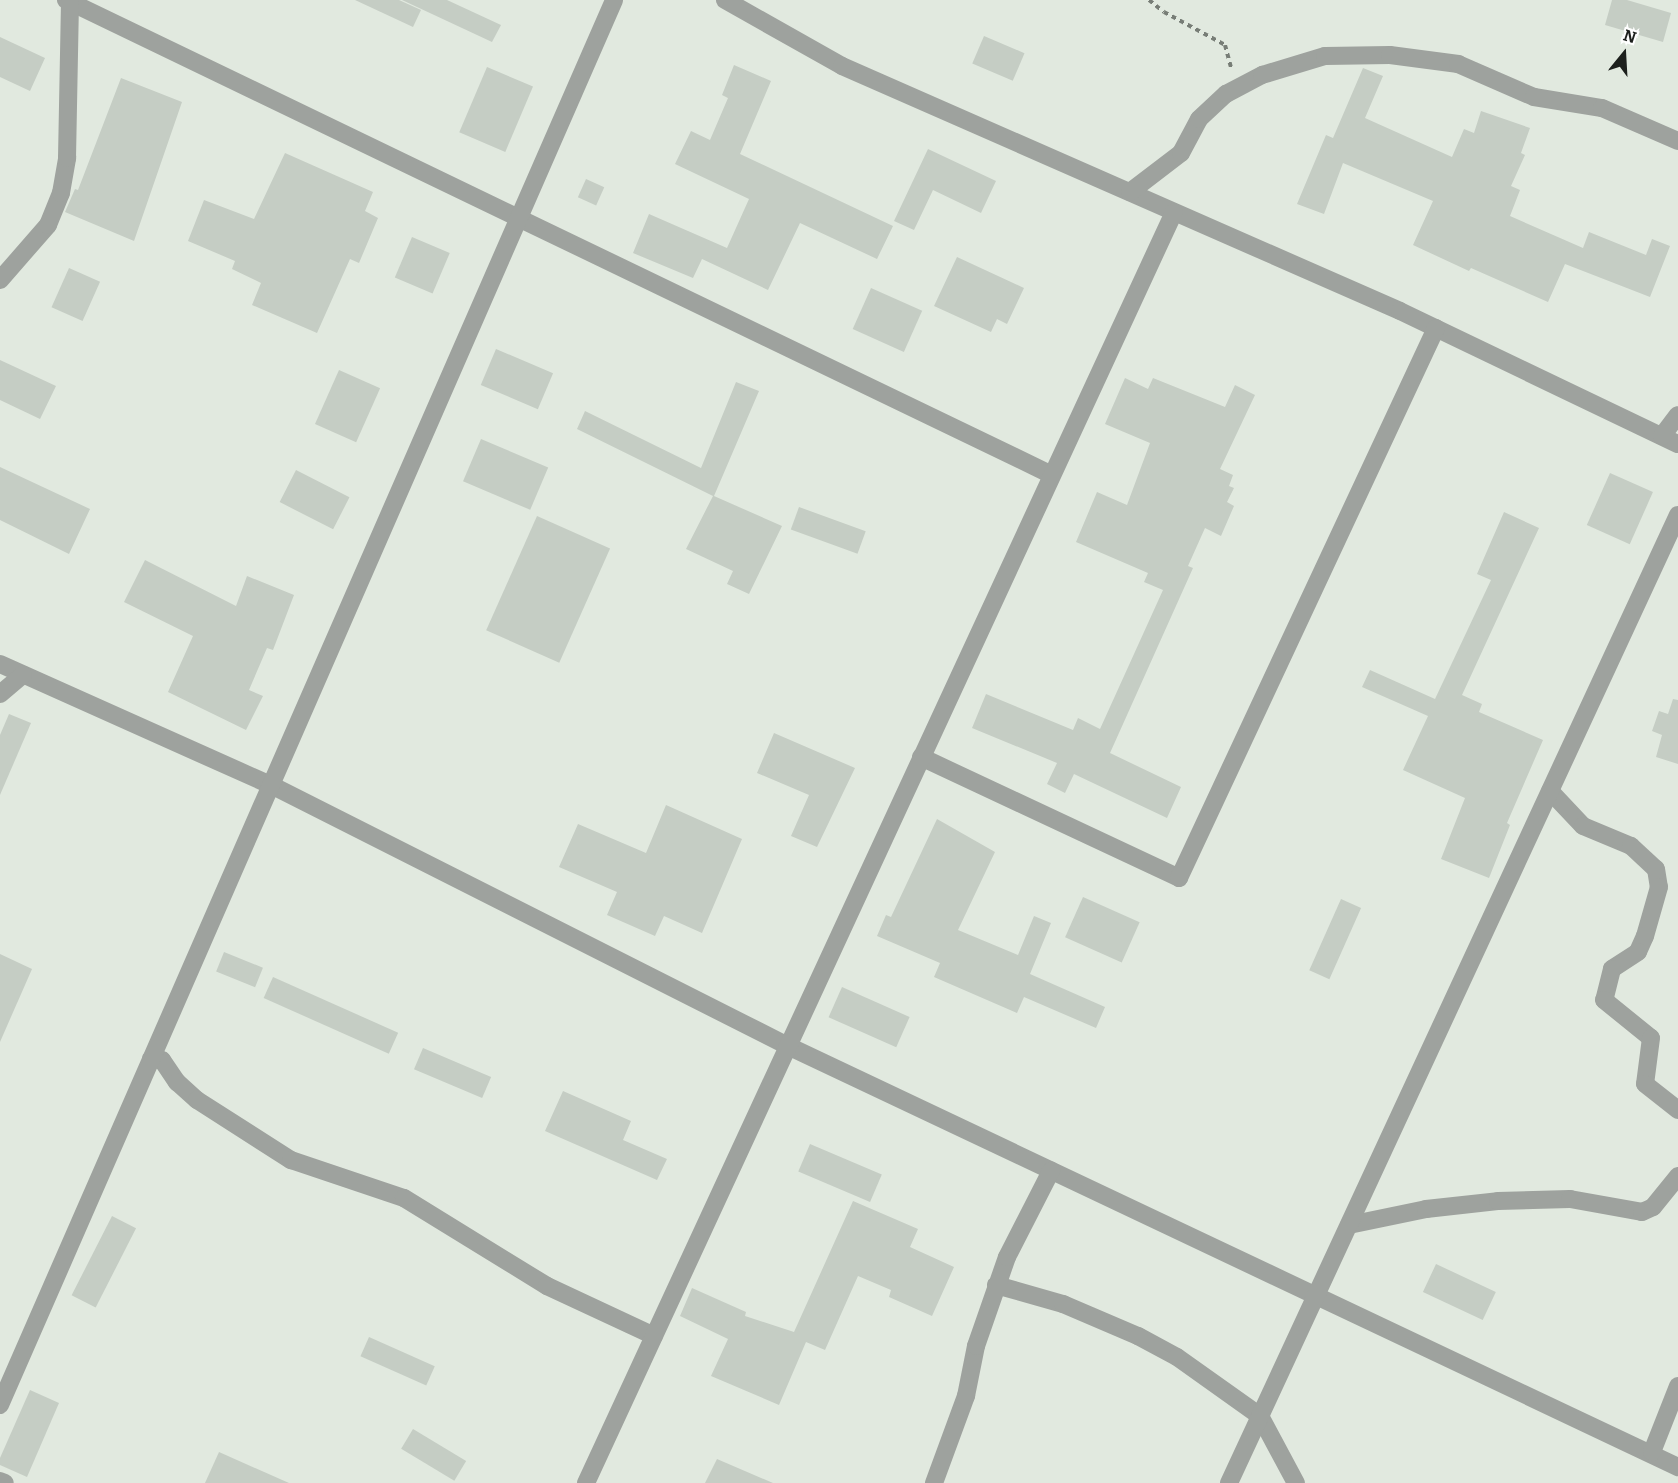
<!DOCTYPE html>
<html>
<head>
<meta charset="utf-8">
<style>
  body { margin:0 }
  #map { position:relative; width:1678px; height:1483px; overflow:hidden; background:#e1e9df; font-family:Bitter,serif }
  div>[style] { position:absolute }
  .building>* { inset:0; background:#c5cdc4; transform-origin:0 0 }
  .path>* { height:4px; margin-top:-2px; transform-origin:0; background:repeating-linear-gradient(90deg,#777d76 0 4.5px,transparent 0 9px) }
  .minor>* { height:18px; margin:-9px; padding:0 9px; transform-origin:9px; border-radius:9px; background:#9ea29e }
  span { translate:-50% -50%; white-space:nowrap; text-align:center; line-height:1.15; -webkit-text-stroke:6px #fff; paint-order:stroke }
  .north { position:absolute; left:1594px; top:24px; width:60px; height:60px; -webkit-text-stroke:4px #fff; paint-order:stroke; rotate:18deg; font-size:16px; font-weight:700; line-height:24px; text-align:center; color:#1d201d }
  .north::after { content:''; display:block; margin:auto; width:21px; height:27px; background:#1d201d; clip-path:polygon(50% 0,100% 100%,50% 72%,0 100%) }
</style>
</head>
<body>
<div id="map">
  <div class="building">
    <i style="clip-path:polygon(355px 0,399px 0,421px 10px,413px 27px)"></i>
    <i style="clip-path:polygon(402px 0,447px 0,501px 25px,492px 42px)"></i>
    <i style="clip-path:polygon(1612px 0,1627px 0,1671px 13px,1663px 42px,1605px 25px)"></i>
    <i style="left:984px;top:36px;width:44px;height:30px;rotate:23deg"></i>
    <i style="clip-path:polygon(0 37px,45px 58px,30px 91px,0 77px)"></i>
    <i style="clip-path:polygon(734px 65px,771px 81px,740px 154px,893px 226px,877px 259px,800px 223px,768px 290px,702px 259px,693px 278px,633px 253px,649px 214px,727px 248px,749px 199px,675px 164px,691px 131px,710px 140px,728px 98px,722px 95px)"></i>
    <i style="left:487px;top:67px;width:50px;height:71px;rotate:23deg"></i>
    <i style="clip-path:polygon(1363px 68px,1383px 76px,1365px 118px,1452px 157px,1464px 129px,1474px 133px,1481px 111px,1530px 128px,1521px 153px,1525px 155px,1511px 186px,1520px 190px,1510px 216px,1583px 248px,1589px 232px,1646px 255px,1652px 239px,1670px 246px,1650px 297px,1565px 264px,1548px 302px,1471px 268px,1469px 271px,1413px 245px,1433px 201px,1343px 163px,1324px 214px,1297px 204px,1326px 135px,1333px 138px)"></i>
    <i style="clip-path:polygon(121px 78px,182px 102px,134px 241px,65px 212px,75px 189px,78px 190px)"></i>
    <i style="clip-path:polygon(928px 149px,996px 181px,981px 213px,933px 190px,914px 230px,894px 221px)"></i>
    <i style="clip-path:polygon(285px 153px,373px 192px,365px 211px,378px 218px,359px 263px,350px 259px,317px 333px,252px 305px,261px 283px,232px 269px,235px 261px,188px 241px,204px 200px,254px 219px)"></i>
    <i style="left:586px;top:179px;width:20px;height:20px;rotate:24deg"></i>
    <i style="left:412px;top:237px;width:41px;height:44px;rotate:23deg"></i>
    <i style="clip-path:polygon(957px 257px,1024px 288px,1007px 324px,997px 319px,991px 332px,934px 306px)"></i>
    <i style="left:69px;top:268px;width:34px;height:43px;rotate:24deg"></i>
    <i style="left:871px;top:288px;width:56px;height:45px;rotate:24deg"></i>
    <i style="left:496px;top:349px;width:62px;height:39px;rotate:23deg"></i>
    <i style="clip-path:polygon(0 360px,56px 386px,40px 419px,0 400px)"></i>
    <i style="left:339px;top:370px;width:45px;height:59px;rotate:24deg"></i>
    <i style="clip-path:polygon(1125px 378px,1148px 389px,1153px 378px,1225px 407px,1235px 385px,1255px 395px,1220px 469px,1233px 475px,1229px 486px,1234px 488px,1227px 502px,1234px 506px,1221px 536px,1205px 528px,1188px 566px,1193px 568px,1110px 753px,1181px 787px,1167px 818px,1074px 774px,1065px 793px,1047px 784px,1057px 763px,972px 728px,986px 694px,1073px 730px,1078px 718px,1100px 729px,1163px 590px,1144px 582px,1148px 573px,1076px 542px,1097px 492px,1127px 505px,1150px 443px,1105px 424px)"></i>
    <i style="clip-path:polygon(736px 382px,759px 391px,714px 496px,782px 526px,749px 594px,727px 584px,733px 571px,686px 549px,713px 496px,577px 429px,585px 411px,701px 468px)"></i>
    <i style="left:481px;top:439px;width:73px;height:46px;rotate:23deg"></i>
    <i style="clip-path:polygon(0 467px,90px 509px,69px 554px,0 520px)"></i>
    <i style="left:296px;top:470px;width:60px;height:36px;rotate:27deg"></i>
    <i style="left:1610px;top:473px;width:47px;height:57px;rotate:24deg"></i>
    <i style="left:799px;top:507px;width:71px;height:24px;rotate:20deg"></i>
    <i style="clip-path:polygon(1504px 512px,1539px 528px,1462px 695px,1482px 704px,1479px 712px,1543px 740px,1507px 823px,1510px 825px,1489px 878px,1441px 859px,1465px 798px,1403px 770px,1428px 716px,1362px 687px,1370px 670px,1435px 699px,1491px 580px,1477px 574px)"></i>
    <i style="left:537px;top:516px;width:80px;height:125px;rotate:24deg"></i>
    <i style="clip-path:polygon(145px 560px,236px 606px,247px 576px,294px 595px,273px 650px,267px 648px,249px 690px,263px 696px,246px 730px,168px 692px,193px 636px,124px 602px)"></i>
    <i style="clip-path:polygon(1673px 699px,1678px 700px,1678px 764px,1656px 757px,1662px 735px,1652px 731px,1659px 711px,1668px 714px)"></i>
    <i style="clip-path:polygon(9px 714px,31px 723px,0 795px,0 735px)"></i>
    <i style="clip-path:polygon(774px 733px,855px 768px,817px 847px,791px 836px,809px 795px,757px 773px)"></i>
    <i style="clip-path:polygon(666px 805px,742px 839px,702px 933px,664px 916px,655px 936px,607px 915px,617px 892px,559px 867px,578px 824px,646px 853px)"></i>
    <i style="clip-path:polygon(937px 819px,995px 852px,958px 930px,1018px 955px,1034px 916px,1051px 923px,1030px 974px,1105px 1007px,1096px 1028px,1024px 997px,1017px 1013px,934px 977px,940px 963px,877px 936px,886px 915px,891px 917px)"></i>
    <i style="left:1083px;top:897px;width:62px;height:44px;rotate:24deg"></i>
    <i style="left:1341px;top:899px;width:22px;height:78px;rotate:24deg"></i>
    <i style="left:224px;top:952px;width:42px;height:21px;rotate:22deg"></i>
    <i style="clip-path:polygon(0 954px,32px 969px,0 1042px)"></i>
    <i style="left:273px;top:977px;width:137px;height:23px;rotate:24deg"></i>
    <i style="left:842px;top:987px;width:74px;height:33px;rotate:24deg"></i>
    <i style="left:423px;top:1048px;width:74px;height:23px;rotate:23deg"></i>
    <i style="clip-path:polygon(563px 1091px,631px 1121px,623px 1140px,667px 1159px,657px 1180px,545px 1131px)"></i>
    <i style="left:810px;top:1144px;width:78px;height:30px;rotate:23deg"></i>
    <i style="clip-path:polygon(853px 1201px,918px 1229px,910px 1247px,954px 1267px,932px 1316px,889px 1297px,891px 1290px,858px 1276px,825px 1350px,806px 1342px,779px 1405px,711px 1376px,728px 1339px,680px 1316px,692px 1288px,746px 1312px,745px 1316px,794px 1332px)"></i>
    <i style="left:112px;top:1216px;width:27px;height:89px;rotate:27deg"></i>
    <i style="left:1436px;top:1264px;width:66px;height:31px;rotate:25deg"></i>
    <i style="left:369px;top:1337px;width:72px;height:21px;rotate:24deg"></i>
    <i style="clip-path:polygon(30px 1390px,59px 1403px,27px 1477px,0 1465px,0 1458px)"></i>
    <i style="left:413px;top:1429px;width:62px;height:23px;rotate:31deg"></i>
    <i style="clip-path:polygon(219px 1452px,289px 1483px,205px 1483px)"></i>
    <i style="clip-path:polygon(717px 1459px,773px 1483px,705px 1483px)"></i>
  </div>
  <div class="path">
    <i style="left:1149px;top:0;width:19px;rotate:39deg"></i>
    <i style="left:1164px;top:12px;width:69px;rotate:28.4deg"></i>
    <i style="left:1225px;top:45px;width:24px;rotate:75deg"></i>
  </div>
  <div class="minor">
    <i style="left:66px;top:0;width:1094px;rotate:25.72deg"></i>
    <i style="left:725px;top:0;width:134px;rotate:29.4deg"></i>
    <i style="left:842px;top:66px;width:609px;rotate:23.7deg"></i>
    <i style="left:1400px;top:311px;width:308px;rotate:25.6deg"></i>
    <i style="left:1130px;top:192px;width:64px;rotate:-37.4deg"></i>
    <i style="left:1181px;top:153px;width:38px;rotate:-62deg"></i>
    <i style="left:1199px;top:119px;width:37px;rotate:-43deg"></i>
    <i style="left:1226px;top:94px;width:41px;rotate:-27.8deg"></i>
    <i style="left:1262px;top:75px;width:66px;rotate:-16.8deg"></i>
    <i style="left:1325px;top:56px;width:65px;rotate:-0.9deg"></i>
    <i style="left:1390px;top:55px;width:69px;rotate:7.5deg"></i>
    <i style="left:1458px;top:64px;width:83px;rotate:23.5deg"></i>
    <i style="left:1534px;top:97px;width:69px;rotate:9.2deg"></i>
    <i style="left:1602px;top:108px;width:83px;rotate:23.5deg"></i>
    <i style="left:0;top:280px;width:73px;rotate:-48.9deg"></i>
    <i style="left:48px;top:225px;width:35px;rotate:-68deg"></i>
    <i style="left:61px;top:193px;width:36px;rotate:-80deg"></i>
    <i style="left:67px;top:158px;width:156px;rotate:-88.9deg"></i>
    <i style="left:1662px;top:436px;width:26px;rotate:-53deg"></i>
    <i style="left:0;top:664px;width:297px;rotate:24.1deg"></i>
    <i style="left:271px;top:785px;width:579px;rotate:26.79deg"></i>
    <i style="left:788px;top:1046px;width:985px;rotate:25.32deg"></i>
    <i style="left:0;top:694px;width:30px;rotate:-40deg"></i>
    <i style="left:921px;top:757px;width:285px;rotate:25.1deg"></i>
    <i style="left:1179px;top:878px;width:607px;rotate:-64.95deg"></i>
    <i style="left:1550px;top:791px;width:48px;rotate:46.7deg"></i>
    <i style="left:1583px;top:826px;width:52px;rotate:22.6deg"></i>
    <i style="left:1631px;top:846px;width:34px;rotate:43deg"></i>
    <i style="left:1656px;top:869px;width:18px;rotate:81deg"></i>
    <i style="left:1659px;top:887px;width:51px;rotate:105.9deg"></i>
    <i style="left:1645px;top:936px;width:17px;rotate:114deg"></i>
    <i style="left:1638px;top:952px;width:31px;rotate:147deg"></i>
    <i style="left:1612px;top:969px;width:32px;rotate:104deg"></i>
    <i style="left:1604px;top:1000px;width:60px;rotate:39deg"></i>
    <i style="left:1651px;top:1038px;width:46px;rotate:97.4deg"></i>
    <i style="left:1645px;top:1084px;width:42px;rotate:38.2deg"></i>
    <i style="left:151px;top:1059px;width:11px;rotate:5deg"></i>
    <i style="left:162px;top:1060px;width:27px;rotate:56deg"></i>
    <i style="left:177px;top:1082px;width:27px;rotate:42deg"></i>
    <i style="left:197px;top:1100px;width:112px;rotate:32.6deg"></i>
    <i style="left:291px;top:1160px;width:119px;rotate:18.6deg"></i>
    <i style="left:404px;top:1198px;width:168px;rotate:31.6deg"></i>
    <i style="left:547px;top:1286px;width:118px;rotate:25deg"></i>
    <i style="left:1349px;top:1225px;width:79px;rotate:-11.7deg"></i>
    <i style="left:1426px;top:1209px;width:72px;rotate:-6.3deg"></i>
    <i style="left:1498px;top:1201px;width:72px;rotate:-1.6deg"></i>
    <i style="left:1570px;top:1199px;width:73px;rotate:10.2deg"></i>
    <i style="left:1642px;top:1212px;width:12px;rotate:-24deg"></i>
    <i style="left:1653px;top:1207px;width:40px;rotate:-51deg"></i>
    <i style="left:996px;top:1285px;width:70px;rotate:15.8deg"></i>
    <i style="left:1063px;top:1304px;width:82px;rotate:23.1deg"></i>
    <i style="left:1138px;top:1336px;width:44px;rotate:28.3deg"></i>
    <i style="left:1177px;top:1357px;width:102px;rotate:35.4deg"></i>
    <i style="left:1260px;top:1416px;width:76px;rotate:61.8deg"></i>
    <i style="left:0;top:1405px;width:1533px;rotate:-66.39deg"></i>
    <i style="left:1652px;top:1452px;width:71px;rotate:-68.5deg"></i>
    <i style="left:0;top:1481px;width:5px;rotate:22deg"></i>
    <i style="left:586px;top:1483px;width:1400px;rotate:-65.17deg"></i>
    <i style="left:934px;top:1483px;width:93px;rotate:-69.8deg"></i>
    <i style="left:966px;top:1396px;width:51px;rotate:-78.7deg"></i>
    <i style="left:976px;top:1346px;width:94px;rotate:-70.8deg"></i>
    <i style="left:1007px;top:1257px;width:97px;rotate:-62.9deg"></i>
    <i style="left:1229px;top:1483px;width:1067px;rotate:-65.12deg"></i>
  </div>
  <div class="north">N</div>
</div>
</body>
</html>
